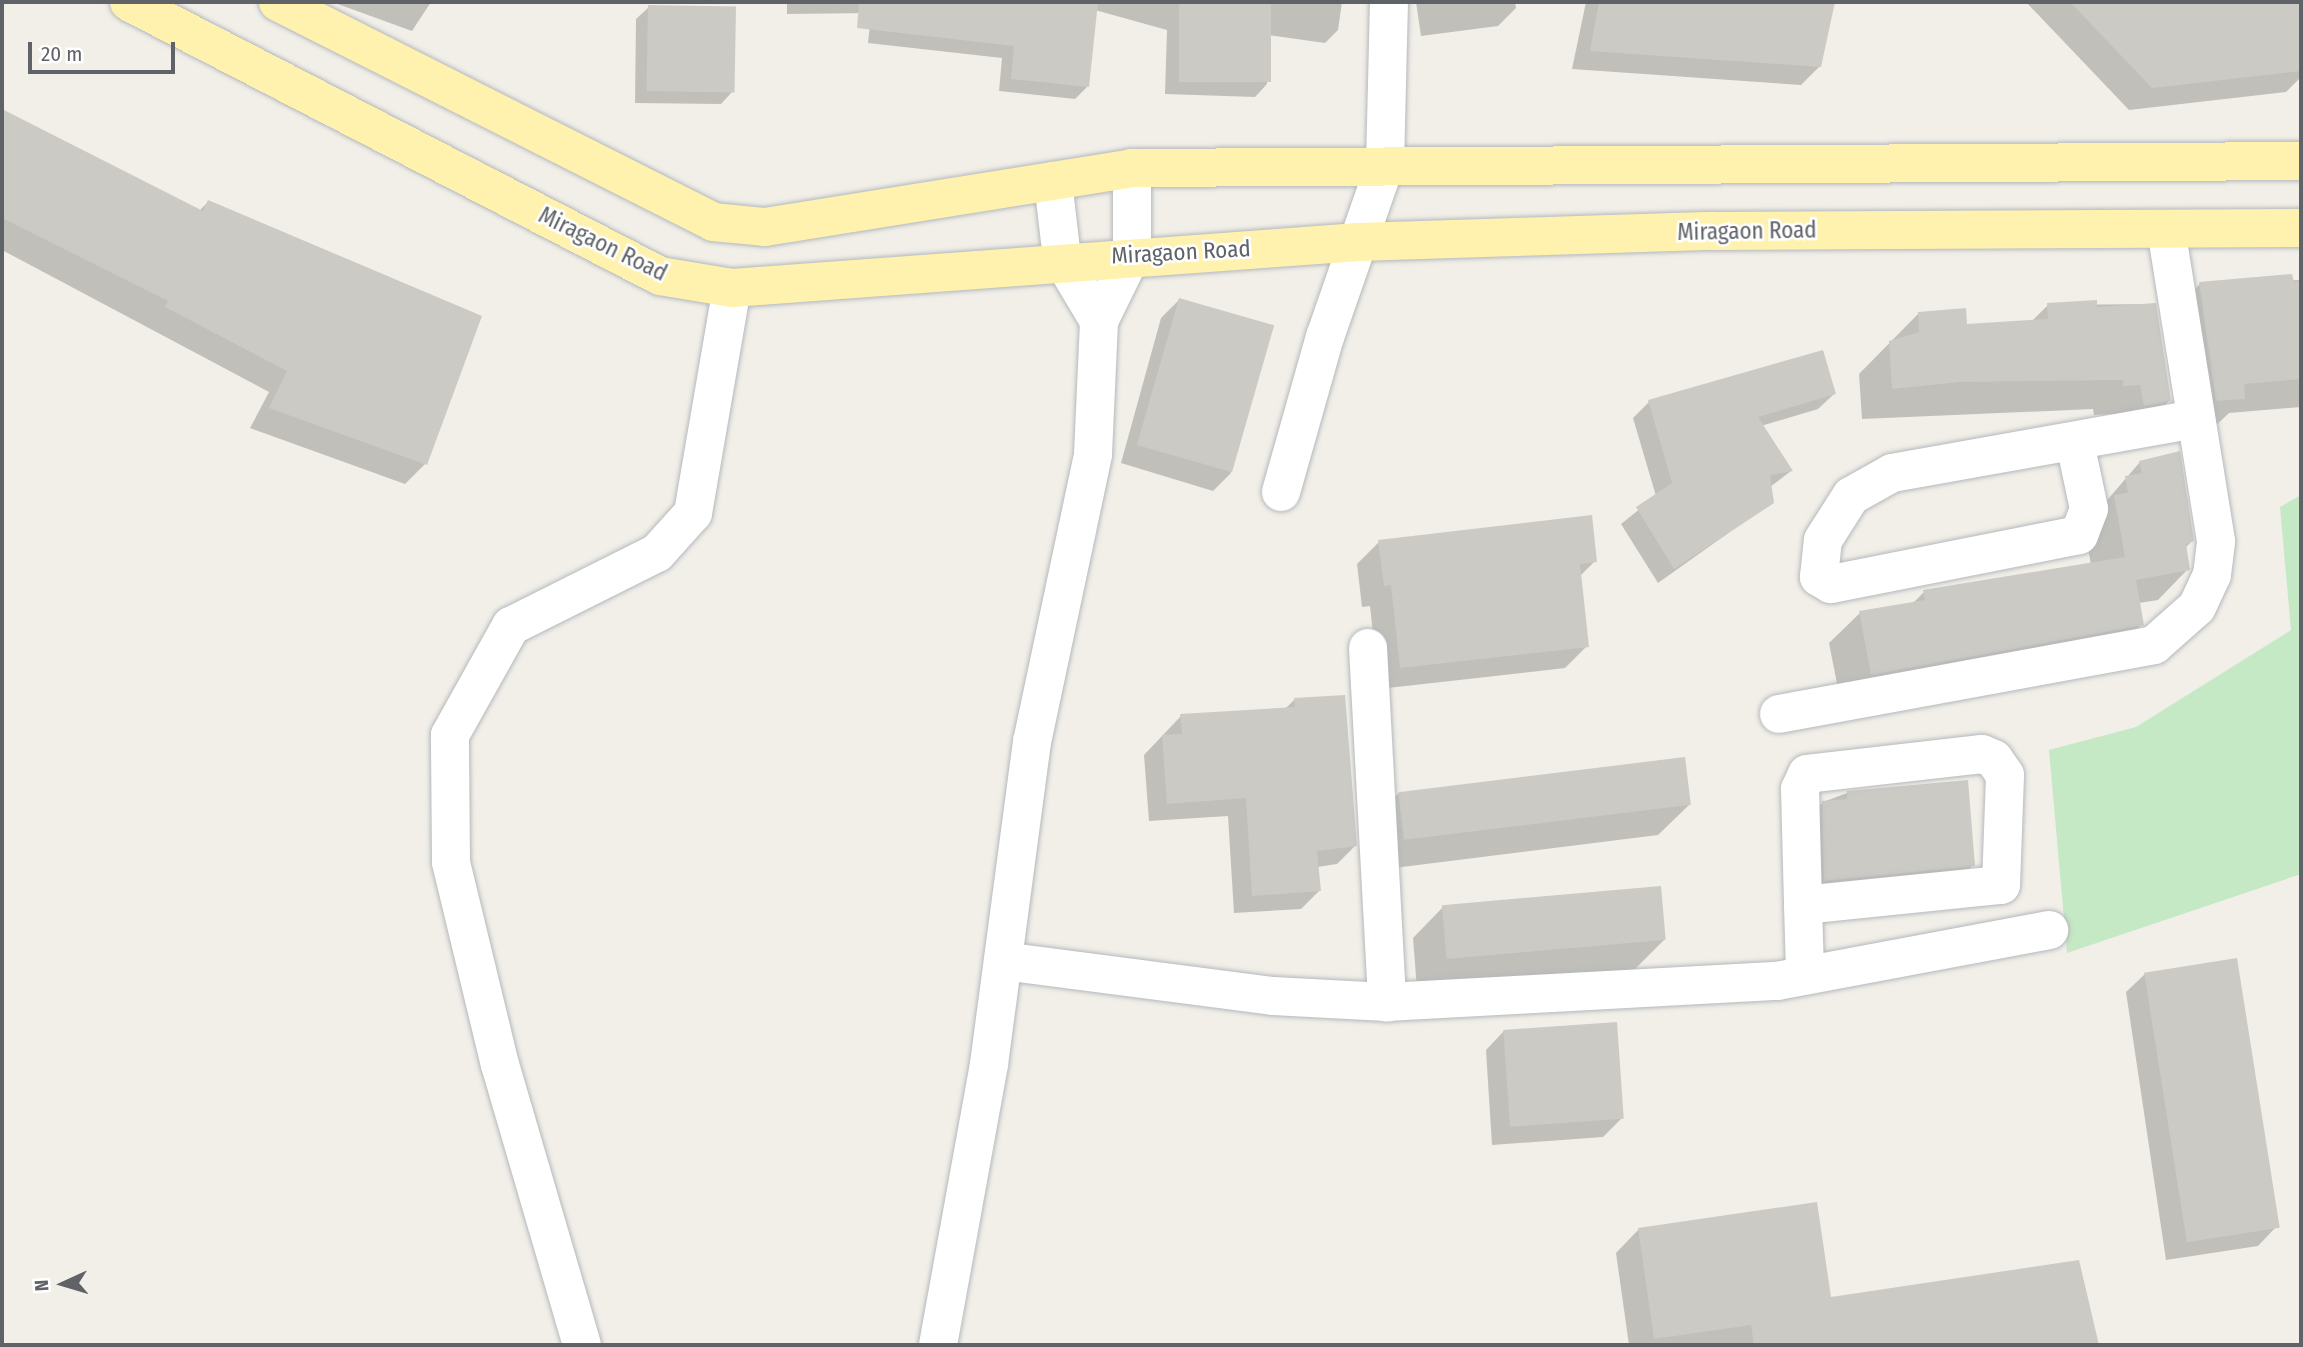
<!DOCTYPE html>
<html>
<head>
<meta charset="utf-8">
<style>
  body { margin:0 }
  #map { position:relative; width:2303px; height:1347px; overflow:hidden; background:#f1efe8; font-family:"Fira Sans Condensed",sans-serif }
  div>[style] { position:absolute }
  .green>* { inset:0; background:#c5e8c5 }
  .shadow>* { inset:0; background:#0003 }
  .building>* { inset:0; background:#cccac5; transform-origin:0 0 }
  .roads { filter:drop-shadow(0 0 2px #b5b8bc) drop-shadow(0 0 2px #b5b8bc) }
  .minor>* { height:38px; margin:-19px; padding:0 19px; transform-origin:19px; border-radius:19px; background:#fff }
  .major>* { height:38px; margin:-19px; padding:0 19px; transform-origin:19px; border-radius:19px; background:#fff2af }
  span { translate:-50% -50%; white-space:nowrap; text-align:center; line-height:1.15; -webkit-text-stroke:5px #fff; paint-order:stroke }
  .street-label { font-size:23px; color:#5f6368 }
  .frame { position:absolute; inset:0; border:4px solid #5f6368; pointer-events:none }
  .north { position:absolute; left:28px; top:1249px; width:70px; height:70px; -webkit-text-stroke:5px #fff; paint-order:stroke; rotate:266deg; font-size:19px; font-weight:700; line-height:28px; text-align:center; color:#5f6368 }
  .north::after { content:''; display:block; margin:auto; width:24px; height:32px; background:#5f6368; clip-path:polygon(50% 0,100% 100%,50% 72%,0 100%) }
  .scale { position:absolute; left:28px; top:42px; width:147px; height:32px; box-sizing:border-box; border:4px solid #5f6368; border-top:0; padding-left:9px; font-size:21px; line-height:24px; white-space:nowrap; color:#5f6368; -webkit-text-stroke:5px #fff; paint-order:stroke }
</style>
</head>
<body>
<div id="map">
  <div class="green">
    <i style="clip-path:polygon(2301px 495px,2301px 874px,2067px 953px,2049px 750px,2136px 727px,2291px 630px,2280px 507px)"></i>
  </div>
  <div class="shadow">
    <i style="clip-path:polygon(332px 2px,431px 2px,412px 31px)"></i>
    <i style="clip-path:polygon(787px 2px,1342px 2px,1338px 30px,1325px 43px,1268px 35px,1267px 84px,1255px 97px,1165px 94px,1167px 30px,1095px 10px,1087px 87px,1075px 99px,999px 91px,1002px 58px,868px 43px,871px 13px,787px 14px)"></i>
    <i style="clip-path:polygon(1416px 2px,1515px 2px,1516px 8px,1498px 26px,1421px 36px)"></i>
    <i style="clip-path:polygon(1586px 2px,1833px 2px,1820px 66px,1801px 85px,1572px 69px)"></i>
    <i style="clip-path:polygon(2026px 2px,2301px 2px,2301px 77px,2286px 92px,2129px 110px)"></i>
    <i style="clip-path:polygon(649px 7px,733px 91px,721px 104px,635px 103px,636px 19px)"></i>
    <i style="clip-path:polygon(2px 110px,199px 211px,208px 202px,425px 464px,405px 484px,250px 428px,269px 392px,2px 250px)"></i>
    <i style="clip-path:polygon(2301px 280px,2301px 407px,2229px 413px,2212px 429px,2169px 314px,2200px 284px)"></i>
    <i style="clip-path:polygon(1179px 300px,1231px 473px,1213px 491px,1121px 463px,1161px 318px)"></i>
    <i style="clip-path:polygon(2154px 304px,2170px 400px,2139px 431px,2114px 435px,2110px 414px,2094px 415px,2093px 409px,1862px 419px,1859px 374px,1919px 313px,1965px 326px,2031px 322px,2048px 305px)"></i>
    <i style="clip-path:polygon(1834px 394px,1818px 409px,1761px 426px,1791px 471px,1770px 487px,1772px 502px,1658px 583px,1621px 524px,1656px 496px,1633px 418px,1649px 402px)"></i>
    <i style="clip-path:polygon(2140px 462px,2192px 541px,2185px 548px,2188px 569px,2158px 600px,2139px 603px,2142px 624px,2112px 654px,1841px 704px,1829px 643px,1860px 613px,1912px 604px,1924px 592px,2091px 565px,2084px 527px)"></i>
    <i style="clip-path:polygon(1379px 542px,1595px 561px,1579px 577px,1587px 646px,1565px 668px,1379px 689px,1370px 606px,1362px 607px,1357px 564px)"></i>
    <i style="clip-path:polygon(1295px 699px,1355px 846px,1337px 864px,1317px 867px,1319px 891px,1301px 909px,1234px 913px,1228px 816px,1149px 821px,1144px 755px,1181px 716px,1285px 709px)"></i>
    <i style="clip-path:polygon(1847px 793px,1973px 865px,1942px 895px,1794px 910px,1792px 833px,1823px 802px)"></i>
    <i style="clip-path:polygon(1398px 794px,1689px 805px,1658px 835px,1370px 871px,1368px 824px)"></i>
    <i style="clip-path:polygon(1443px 907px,1665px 939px,1634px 970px,1417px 989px,1413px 938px)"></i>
    <i style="clip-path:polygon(2145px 974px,2276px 1227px,2258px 1246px,2166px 1260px,2126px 992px)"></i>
    <i style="clip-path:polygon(1504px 1031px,1622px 1118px,1603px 1137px,1492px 1145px,1486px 1050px)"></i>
    <i style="clip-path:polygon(1639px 1229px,1829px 1299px,2078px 1262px,2097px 1345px,1629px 1345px,1616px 1253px)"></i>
  </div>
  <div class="building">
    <i style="clip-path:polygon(859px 2px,1098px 2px,1089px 87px,1011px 79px,1014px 46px,857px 28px)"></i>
    <i style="left:1179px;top:2px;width:92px;height:80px"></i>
    <i style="clip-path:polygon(1599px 2px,1835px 2px,1821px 67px,1590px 51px)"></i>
    <i style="clip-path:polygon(2070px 2px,2301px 2px,2301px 71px,2152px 88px)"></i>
    <i style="left:648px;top:5px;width:88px;height:86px;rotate:1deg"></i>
    <i style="clip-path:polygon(2px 109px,203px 211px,208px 200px,482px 316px,427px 465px,269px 408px,287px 371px,165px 307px,168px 301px,2px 218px)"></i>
    <i style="clip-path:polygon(2292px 274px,2294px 282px,2301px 281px,2301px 379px,2244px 384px,2245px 399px,2216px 401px,2199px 282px)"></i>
    <i style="left:1179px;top:298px;width:99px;height:153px;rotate:16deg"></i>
    <i style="clip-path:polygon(2097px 300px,2097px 307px,2156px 303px,2171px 401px,2144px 406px,2140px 385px,2123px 386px,2123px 380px,1960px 382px,1892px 389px,1889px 341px,1919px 332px,1918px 312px,1966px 308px,1967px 324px,2048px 319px,2047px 303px)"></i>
    <i style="clip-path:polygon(1823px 350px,1836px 394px,1758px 417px,1793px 471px,1770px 475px,1774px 503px,1674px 569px,1636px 507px,1672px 483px,1648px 400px)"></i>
    <i style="clip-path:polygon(2180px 451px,2194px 541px,2186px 544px,2190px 570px,2136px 580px,2144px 625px,1871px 675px,1859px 611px,1925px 600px,1923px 590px,2125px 557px,2114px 495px,2128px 493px,2125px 476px,2142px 473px,2139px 461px)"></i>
    <i style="clip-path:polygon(1592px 515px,1597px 562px,1580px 564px,1589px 647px,1400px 668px,1391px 585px,1384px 586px,1378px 540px)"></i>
    <i style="clip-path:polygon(1345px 695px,1357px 846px,1317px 851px,1321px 891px,1252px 896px,1246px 798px,1167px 804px,1162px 735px,1182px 734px,1180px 714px,1295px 707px,1294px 698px)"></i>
    <i style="left:1685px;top:757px;width:48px;height:289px;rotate:83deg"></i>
    <i style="clip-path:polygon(1968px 780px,1975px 866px,1824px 881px,1822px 801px,1847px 799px,1847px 791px)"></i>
    <i style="left:1661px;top:886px;width:54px;height:220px;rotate:85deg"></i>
    <i style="left:2237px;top:958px;width:273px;height:94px;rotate:81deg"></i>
    <i style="left:1617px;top:1022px;width:97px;height:114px;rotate:86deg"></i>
    <i style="clip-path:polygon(1817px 1202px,1831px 1297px,2079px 1260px,2099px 1345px,1754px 1345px,1751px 1325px,1654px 1339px,1638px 1228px)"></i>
  </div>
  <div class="roads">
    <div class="minor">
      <i style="left:1053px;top:181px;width:79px;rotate:83.4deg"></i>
      <i style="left:1062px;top:259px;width:72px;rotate:59.2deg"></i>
      <i style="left:1099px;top:321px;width:75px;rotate:-63.8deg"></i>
      <i style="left:1132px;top:254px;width:86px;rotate:-90deg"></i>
      <i style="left:2075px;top:443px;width:67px;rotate:78deg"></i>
      <i style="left:2089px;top:509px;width:28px;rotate:111deg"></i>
      <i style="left:2079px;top:535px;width:253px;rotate:168.8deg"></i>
      <i style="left:1831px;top:584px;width:14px;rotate:-150deg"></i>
      <i style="left:1819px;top:577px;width:37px;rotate:-84deg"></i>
      <i style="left:1823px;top:540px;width:52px;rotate:-57.5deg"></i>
      <i style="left:1851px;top:496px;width:47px;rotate:-29.3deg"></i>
      <i style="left:1892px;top:473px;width:308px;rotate:-10.1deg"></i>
      <i style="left:1281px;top:492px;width:161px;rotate:-74.2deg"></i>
      <i style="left:1325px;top:337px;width:182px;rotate:-70.8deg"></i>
      <i style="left:1385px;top:165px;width:163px;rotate:-88.6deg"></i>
      <i style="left:1368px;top:648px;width:355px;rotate:86.9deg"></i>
      <i style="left:1387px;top:1002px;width:391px;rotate:-3.1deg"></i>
      <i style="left:1777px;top:981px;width:277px;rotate:-10.6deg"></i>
      <i style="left:1779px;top:714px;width:381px;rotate:-10.4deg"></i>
      <i style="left:2154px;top:645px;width:57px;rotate:-41.5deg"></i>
      <i style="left:2197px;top:607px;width:35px;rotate:-65deg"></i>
      <i style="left:2212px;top:575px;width:34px;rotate:-83deg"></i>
      <i style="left:2216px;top:541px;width:316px;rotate:-99.1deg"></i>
      <i style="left:1803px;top:905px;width:199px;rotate:-5.8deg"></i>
      <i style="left:2001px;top:885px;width:110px;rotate:-87.9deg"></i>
      <i style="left:2005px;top:775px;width:19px;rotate:-125deg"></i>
      <i style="left:1994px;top:759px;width:13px;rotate:-157deg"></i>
      <i style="left:1982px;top:754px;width:176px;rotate:173.5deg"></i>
      <i style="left:1807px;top:774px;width:17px;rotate:115deg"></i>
      <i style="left:1800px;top:789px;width:116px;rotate:88.5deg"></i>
      <i style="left:1803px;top:905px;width:69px;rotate:88.3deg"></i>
      <i style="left:1003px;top:961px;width:272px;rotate:7.4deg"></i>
      <i style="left:1273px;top:996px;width:114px;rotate:3deg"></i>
      <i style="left:582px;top:1345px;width:292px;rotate:-106.3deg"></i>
      <i style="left:500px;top:1065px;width:209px;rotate:-103.6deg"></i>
      <i style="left:451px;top:862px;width:127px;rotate:-90.5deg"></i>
      <i style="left:450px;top:735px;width:125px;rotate:-60.8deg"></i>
      <i style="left:511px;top:626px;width:163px;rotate:-26.6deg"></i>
      <i style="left:657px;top:553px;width:54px;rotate:-48deg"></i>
      <i style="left:693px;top:513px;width:228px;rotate:-80.2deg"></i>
      <i style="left:938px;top:1345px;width:286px;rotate:-79.7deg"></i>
      <i style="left:989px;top:1064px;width:325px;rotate:-82.4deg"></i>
      <i style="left:1032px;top:742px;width:294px;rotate:-78deg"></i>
      <i style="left:1093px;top:454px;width:133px;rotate:-87.4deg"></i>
    </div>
    <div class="major">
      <i style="left:129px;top:2px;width:598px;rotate:27.29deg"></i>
      <i style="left:660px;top:276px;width:73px;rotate:9.5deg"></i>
      <i style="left:732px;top:288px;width:628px;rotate:-4.2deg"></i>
      <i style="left:1358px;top:242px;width:355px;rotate:-1.8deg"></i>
      <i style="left:1713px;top:231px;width:588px;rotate:-0.29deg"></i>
      <i style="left:278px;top:2px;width:487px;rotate:26.8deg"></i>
      <i style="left:713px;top:222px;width:52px;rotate:5.5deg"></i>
      <i style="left:765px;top:227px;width:372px;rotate:-9.1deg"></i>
      <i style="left:1132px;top:168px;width:1169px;rotate:-0.34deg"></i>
    </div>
  </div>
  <div class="street-label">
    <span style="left:1747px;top:231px;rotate:-1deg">Miragaon Road</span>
    <span style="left:603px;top:244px;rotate:26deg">Miragaon Road</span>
    <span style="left:1181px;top:252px;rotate:-3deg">Miragaon Road</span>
  </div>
  <div class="frame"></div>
  <div class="north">N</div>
  <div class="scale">20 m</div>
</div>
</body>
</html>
